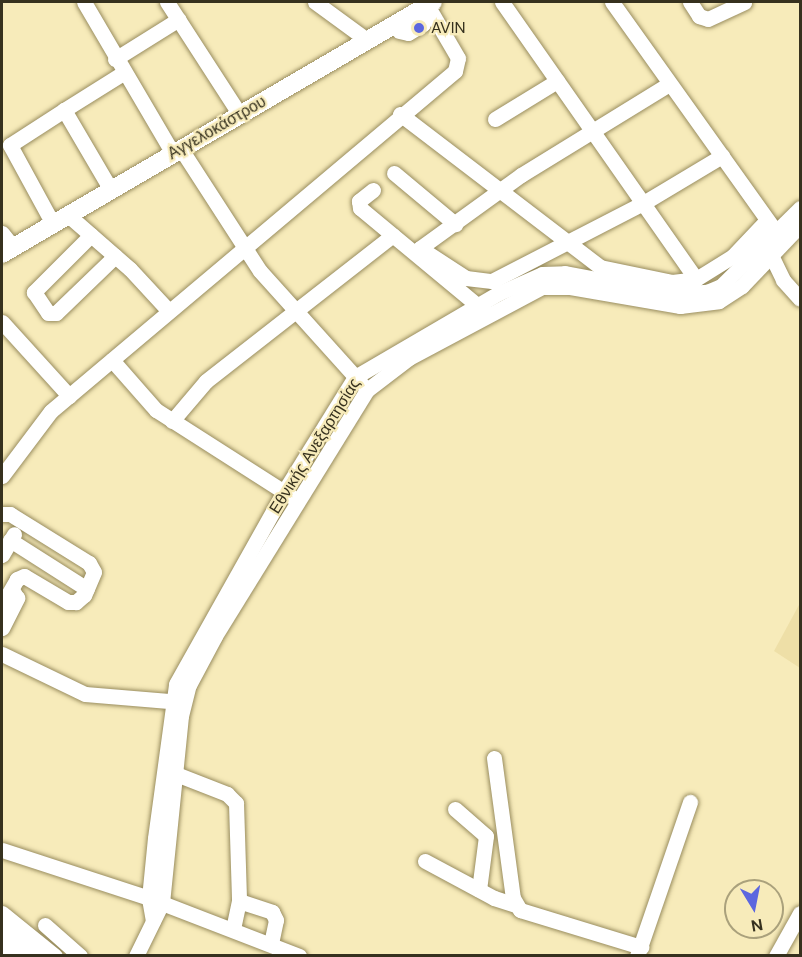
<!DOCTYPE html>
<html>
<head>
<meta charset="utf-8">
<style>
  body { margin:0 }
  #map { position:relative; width:802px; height:957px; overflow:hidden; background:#f7ebba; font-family:"DM Sans",sans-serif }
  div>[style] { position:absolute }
  .built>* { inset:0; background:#eedfa7 }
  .roads { filter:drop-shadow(0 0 2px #998d5f) drop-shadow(0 0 2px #998d5f) }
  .minor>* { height:15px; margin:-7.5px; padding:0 7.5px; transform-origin:7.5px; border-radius:7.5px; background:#fff }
  .major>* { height:18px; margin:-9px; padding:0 9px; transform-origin:9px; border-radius:9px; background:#fff }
  .dots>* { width:16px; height:16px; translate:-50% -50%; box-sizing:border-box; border:3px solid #f7ebba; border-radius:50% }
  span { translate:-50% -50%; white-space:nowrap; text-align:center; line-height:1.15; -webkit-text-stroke:4.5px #f7ebba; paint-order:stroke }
  .poi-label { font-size:16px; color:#36311e }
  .left { translate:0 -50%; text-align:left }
  .street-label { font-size:16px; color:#36311e }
  .frame { position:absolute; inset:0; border:3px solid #36311e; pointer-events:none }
  .north { position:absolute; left:724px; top:879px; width:60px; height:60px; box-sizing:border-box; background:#f7ebba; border:2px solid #aaa17c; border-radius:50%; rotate:170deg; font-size:16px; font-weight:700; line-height:24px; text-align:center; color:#36311e }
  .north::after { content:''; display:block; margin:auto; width:21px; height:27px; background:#5c67df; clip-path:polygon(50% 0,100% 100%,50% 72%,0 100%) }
</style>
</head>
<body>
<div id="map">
  <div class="built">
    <i style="clip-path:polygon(800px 603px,800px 668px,774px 651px)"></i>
  </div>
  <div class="roads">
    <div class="minor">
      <i style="left:84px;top:2px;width:176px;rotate:59.6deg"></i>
      <i style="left:167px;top:2px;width:135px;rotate:57.1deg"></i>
      <i style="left:315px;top:2px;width:64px;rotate:36.2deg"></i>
      <i style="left:502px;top:2px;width:338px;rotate:55deg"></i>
      <i style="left:612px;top:2px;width:275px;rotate:54.5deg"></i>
      <i style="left:690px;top:2px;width:17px;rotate:57deg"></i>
      <i style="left:699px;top:16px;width:9px;rotate:18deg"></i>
      <i style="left:708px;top:19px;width:40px;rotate:-25deg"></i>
      <i style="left:399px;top:31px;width:9px;rotate:13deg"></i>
      <i style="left:408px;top:33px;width:17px;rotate:-31deg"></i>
      <i style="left:423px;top:24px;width:9px;rotate:-77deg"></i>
      <i style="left:115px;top:59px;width:75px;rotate:-32deg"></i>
      <i style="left:669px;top:84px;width:174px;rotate:148.4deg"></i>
      <i style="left:521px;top:175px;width:125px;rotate:144.1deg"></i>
      <i style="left:420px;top:248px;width:55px;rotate:33.1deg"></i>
      <i style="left:466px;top:278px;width:26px;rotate:7deg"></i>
      <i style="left:492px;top:281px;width:172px;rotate:-27.3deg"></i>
      <i style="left:645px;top:202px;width:90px;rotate:-30.9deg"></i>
      <i style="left:400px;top:114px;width:252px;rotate:37.4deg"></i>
      <i style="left:600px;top:267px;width:74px;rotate:11.8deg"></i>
      <i style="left:672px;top:282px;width:24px;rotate:-7deg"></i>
      <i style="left:696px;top:279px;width:44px;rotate:-31.9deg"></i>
      <i style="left:733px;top:256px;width:48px;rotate:-46.7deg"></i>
      <i style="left:495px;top:119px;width:73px;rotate:-31.5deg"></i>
      <i style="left:181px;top:149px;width:145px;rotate:57.1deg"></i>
      <i style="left:260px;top:271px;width:151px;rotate:48deg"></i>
      <i style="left:394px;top:173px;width:80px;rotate:39.9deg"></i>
      <i style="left:111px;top:190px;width:93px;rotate:-120.4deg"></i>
      <i style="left:64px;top:110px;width:70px;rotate:-32.1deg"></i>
      <i style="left:373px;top:190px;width:18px;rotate:142deg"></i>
      <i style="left:359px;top:201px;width:7px;rotate:82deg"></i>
      <i style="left:360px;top:208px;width:161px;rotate:39.7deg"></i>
      <i style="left:68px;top:215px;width:82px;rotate:41.1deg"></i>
      <i style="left:130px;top:269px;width:56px;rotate:47.2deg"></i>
      <i style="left:53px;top:224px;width:90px;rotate:-118.6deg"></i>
      <i style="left:10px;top:145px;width:64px;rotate:-32.9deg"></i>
      <i style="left:2px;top:233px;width:18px;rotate:52deg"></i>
      <i style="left:91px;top:235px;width:81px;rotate:135deg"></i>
      <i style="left:34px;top:292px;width:25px;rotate:56deg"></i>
      <i style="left:48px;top:313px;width:8px"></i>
      <i style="left:56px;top:313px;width:82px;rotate:-44deg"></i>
      <i style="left:771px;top:255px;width:28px;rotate:64deg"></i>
      <i style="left:783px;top:280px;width:25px;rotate:48deg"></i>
      <i style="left:2px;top:322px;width:100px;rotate:47.8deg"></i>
      <i style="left:112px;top:360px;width:67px;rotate:48.7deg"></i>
      <i style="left:156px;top:410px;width:161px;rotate:32.6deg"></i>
      <i style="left:172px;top:421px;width:52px;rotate:-49.6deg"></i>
      <i style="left:206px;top:381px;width:237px;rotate:-38deg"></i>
      <i style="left:2px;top:476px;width:81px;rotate:-53deg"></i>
      <i style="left:51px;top:411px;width:528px;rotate:-40.08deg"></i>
      <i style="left:455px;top:71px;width:13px;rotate:-77deg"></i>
      <i style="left:458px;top:58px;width:61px;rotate:-120.3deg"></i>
      <i style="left:2px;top:514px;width:8px"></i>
      <i style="left:10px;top:514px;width:93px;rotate:31.8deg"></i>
      <i style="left:89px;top:563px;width:10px;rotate:61deg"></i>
      <i style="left:94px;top:572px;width:25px;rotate:113deg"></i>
      <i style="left:84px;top:595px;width:11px;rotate:139deg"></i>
      <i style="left:76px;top:602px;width:8px;rotate:180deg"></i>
      <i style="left:68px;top:602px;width:51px;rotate:-149.4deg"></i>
      <i style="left:24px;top:576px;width:8px;rotate:157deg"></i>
      <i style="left:17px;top:579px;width:30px;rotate:120deg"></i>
      <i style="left:10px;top:540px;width:91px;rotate:32.5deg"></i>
      <i style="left:2px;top:555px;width:24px;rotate:-60deg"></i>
      <i style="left:2px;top:628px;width:34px;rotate:-63deg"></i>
      <i style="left:17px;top:598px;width:6px;rotate:-121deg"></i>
      <i style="left:2px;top:654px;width:92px;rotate:25.7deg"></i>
      <i style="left:85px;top:694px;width:96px;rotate:4.8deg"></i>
      <i style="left:494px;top:758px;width:141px;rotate:82.3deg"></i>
      <i style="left:513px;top:898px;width:14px;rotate:60deg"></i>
      <i style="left:520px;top:910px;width:127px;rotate:17deg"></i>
      <i style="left:176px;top:774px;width:55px;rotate:21.4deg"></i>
      <i style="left:227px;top:794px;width:13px;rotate:45deg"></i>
      <i style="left:236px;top:803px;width:98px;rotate:88.2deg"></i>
      <i style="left:455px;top:809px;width:41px;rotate:41.1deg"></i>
      <i style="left:486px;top:836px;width:54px;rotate:97.4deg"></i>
      <i style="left:2px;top:850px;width:155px;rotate:18.1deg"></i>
      <i style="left:149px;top:898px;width:161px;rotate:21.1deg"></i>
      <i style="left:425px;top:861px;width:78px;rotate:28.2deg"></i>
      <i style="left:494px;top:898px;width:23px;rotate:18deg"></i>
      <i style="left:2px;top:913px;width:68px;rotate:39.1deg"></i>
      <i style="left:153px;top:921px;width:23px;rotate:-100deg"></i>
      <i style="left:149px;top:898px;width:60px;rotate:-84.3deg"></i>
      <i style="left:155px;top:838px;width:155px;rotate:-82.2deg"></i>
      <i style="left:176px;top:684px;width:219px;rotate:-60.7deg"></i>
      <i style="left:283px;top:493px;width:137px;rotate:-58.2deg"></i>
      <i style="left:355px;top:377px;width:167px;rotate:-30.3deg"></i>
      <i style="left:499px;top:293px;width:47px;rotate:-23.8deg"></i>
      <i style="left:542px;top:274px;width:23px;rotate:-2deg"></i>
      <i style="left:565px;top:273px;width:112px;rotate:10.8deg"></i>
      <i style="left:675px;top:294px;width:32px;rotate:-4deg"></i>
      <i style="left:707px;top:292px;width:15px;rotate:-23deg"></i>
      <i style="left:721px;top:286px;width:111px;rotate:-44.6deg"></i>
      <i style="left:45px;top:925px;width:47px;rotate:41.5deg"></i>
      <i style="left:233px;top:929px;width:29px;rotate:-78deg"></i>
      <i style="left:239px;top:901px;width:35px;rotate:18deg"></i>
      <i style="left:272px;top:912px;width:9px;rotate:63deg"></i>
      <i style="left:276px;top:920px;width:24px;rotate:102deg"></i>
      <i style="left:136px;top:956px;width:59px;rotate:-63.9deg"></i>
      <i style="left:162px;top:903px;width:188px;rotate:-84.2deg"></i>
      <i style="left:181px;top:716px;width:32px;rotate:-76deg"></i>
      <i style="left:189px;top:685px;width:55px;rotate:-62deg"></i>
      <i style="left:215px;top:636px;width:289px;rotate:-58.3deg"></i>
      <i style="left:367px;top:390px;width:53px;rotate:-37.3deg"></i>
      <i style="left:409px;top:358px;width:151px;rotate:-28.1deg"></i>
      <i style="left:542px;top:287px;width:28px"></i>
      <i style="left:570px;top:287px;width:112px;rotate:9.8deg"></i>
      <i style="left:680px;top:306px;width:39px;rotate:-7deg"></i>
      <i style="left:719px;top:301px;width:27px;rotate:-33deg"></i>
      <i style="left:742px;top:286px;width:84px;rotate:-46.4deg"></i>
      <i style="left:637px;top:956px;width:163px;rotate:-71deg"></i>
      <i style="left:776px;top:956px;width:49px;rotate:-60.8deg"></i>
    </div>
    <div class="major">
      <i style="left:2px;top:254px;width:499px;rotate:-30.3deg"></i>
      <i style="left:2px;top:931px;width:40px;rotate:39deg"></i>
      <i style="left:2px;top:950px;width:8px;rotate:45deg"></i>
    </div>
  </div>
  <div class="dots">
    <i style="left:419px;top:28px;background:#5c67df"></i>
  </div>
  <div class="poi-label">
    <span class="left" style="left:431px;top:28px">AVIN</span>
  </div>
  <div class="street-label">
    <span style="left:217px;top:128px;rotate:-30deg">Αγγελοκάστρου</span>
    <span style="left:315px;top:446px;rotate:-58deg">Εθνικής Ανεξαρτησίας</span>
  </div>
  <div class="frame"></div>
  <div class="north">N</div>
</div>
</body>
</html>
